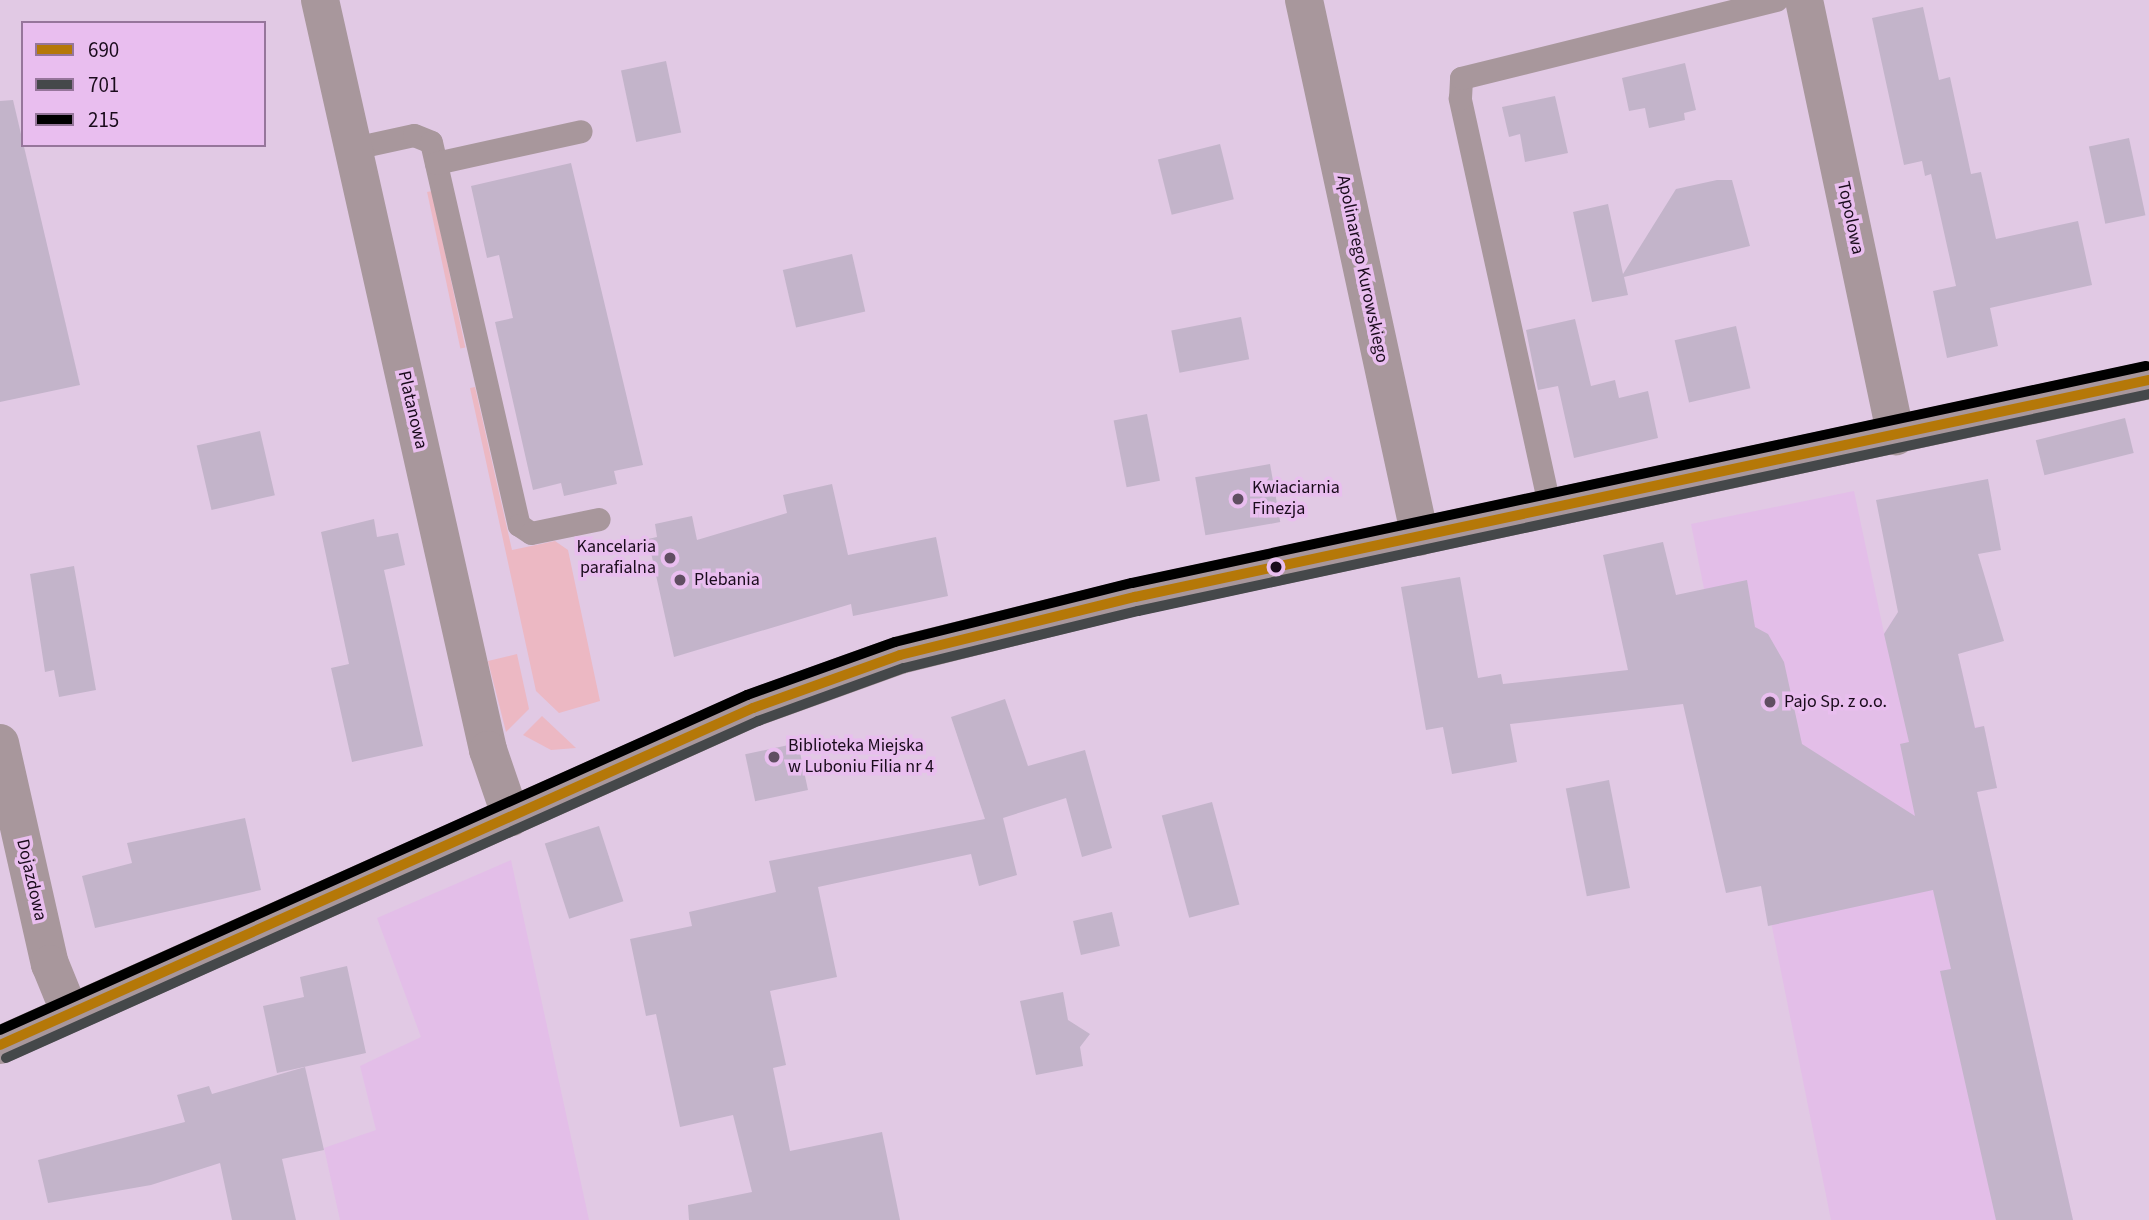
<!DOCTYPE html>
<html>
<head>
<meta charset="utf-8">
<style>
  body { margin:0 }
  #map { position:relative; width:2149px; height:1220px; overflow:hidden; background:#e1c9e4; font-family:"Source Sans 3",sans-serif }
  div>[style] { position:absolute }
  .built>* { inset:0; background:#e3bee8 }
  .green>* { inset:0; background:#ecb8c3; transform-origin:0 0 }
  .building>* { inset:0; background:#c3b4ca; transform-origin:0 0 }
  .service>* { height:23px; margin:-11.5px; padding:0 11.5px; transform-origin:11.5px; border-radius:11.5px; background:#a8979c }
  .minor>* { height:38px; margin:-19px; padding:0 19px; transform-origin:19px; border-radius:19px; background:#a8979c }
  .tertiary>* { height:38px; margin:-19px; padding:0 19px; transform-origin:19px; border-radius:19px; background:#a8979c }
  .bus-1>* { height:10px; margin:-5px; padding:0 5px; transform-origin:5px; border-radius:5px; background:#b57808 }
  .bus-2>* { height:10px; margin:-5px; padding:0 5px; transform-origin:5px; border-radius:5px; background:#45484a }
  .bus-3>* { height:10px; margin:-5px; padding:0 5px; transform-origin:5px; border-radius:5px; background:#000 }
  .dots>* { width:19px; height:19px; translate:-50% -50%; box-sizing:border-box; border:4px solid #e9beef; border-radius:50% }
  span { translate:-50% -50%; white-space:nowrap; text-align:center; line-height:1.15; -webkit-text-stroke:7px #e9beef; paint-order:stroke }
  .street-label { font-size:18px; color:#1a0b1c }
  .poi-label { font-size:18px; color:#1a0b1c }
  .left { translate:0 -50%; text-align:left }
  .right { translate:-100% -50%; text-align:right }
  .legend { position:absolute; left:21px; top:21px; width:245px; height:126px; box-sizing:border-box; background:#e9beef; border:2px solid #96769b; margin:0; padding:9px 12px; list-style:none; font-size:21px; color:#1a0b1c }
  .legend li { display:flex; align-items:center; gap:14px; height:35px }
  .legend b { width:35px; border:2px solid #96769b }
</style>
</head>
<body>
<div id="map">
  <div class="built">
    <i style="clip-path:polygon(1854px 491px,1884px 633px,1894px 618px,1947px 607px,1975px 727px,1984px 726px,1997px 788px,1977px 792px,2073px 1220px,1831px 1220px,1691px 524px)"></i>
    <i style="clip-path:polygon(511px 860px,589px 1220px,340px 1220px,324px 1148px,376px 1130px,360px 1066px,421px 1037px,377px 918px)"></i>
  </div>
  <div class="green">
    <i style="left:432px;top:191px;width:160px;height:5px;rotate:78deg"></i>
    <i style="clip-path:polygon(475px 387px,512px 550px,555px 541px,568px 550px,600px 701px,559px 713px,536px 691px,470px 388px)"></i>
    <i style="clip-path:polygon(517px 654px,529px 709px,506px 732px,488px 661px)"></i>
    <i style="clip-path:polygon(542px 716px,576px 748px,551px 750px,523px 735px)"></i>
  </div>
  <div class="building">
    <i style="clip-path:polygon(1923px 7px,1939px 80px,1950px 77px,1971px 174px,1981px 172px,1996px 239px,2078px 221px,2092px 285px,1990px 308px,1998px 346px,1947px 358px,1933px 291px,1956px 286px,1931px 174px,1925px 176px,1922px 161px,1904px 165px,1872px 18px)"></i>
    <i style="left:666px;top:61px;width:73px;height:46px;rotate:78deg"></i>
    <i style="clip-path:polygon(1685px 63px,1696px 110px,1684px 113px,1685px 120px,1649px 128px,1645px 108px,1629px 111px,1622px 78px)"></i>
    <i style="clip-path:polygon(1555px 96px,1568px 153px,1525px 162px,1520px 134px,1509px 137px,1502px 107px)"></i>
    <i style="clip-path:polygon(13px 100px,80px 385px,0 402px,0 101px)"></i>
    <i style="left:2129px;top:138px;width:79px;height:41px;rotate:78deg"></i>
    <i style="left:1220px;top:144px;width:57px;height:64px;rotate:76deg"></i>
    <i style="clip-path:polygon(571px 163px,643px 465px,614px 471px,617px 484px,564px 496px,561px 483px,533px 490px,495px 322px,513px 318px,499px 255px,487px 258px,471px 186px)"></i>
    <i style="clip-path:polygon(1717px 180px,1732px 180px,1750px 246px,1624px 277px,1628px 295px,1592px 302px,1573px 212px,1608px 204px,1623px 274px,1676px 189px)"></i>
    <i style="left:852px;top:254px;width:59px;height:71px;rotate:77deg"></i>
    <i style="left:1241px;top:317px;width:43px;height:71px;rotate:79deg"></i>
    <i style="clip-path:polygon(1575px 319px,1591px 386px,1615px 380px,1619px 398px,1648px 391px,1658px 438px,1574px 458px,1558px 386px,1538px 390px,1526px 330px)"></i>
    <i style="left:1736px;top:326px;width:64px;height:63px;rotate:77deg"></i>
    <i style="left:1147px;top:414px;width:68px;height:34px;rotate:79deg"></i>
    <i style="left:2125px;top:418px;width:36px;height:92px;rotate:76deg"></i>
    <i style="left:260px;top:431px;width:66px;height:65px;rotate:77deg"></i>
    <i style="left:1270px;top:464px;width:59px;height:76px;rotate:80deg"></i>
    <i style="clip-path:polygon(1988px 479px,2001px 550px,1978px 554px,2004px 641px,1958px 654px,1975px 728px,1984px 726px,1997px 788px,1977px 792px,2073px 1220px,1996px 1220px,1940px 971px,1951px 969px,1933px 890px,1768px 926px,1761px 886px,1726px 893px,1683px 704px,1510px 724px,1517px 762px,1452px 774px,1443px 727px,1426px 730px,1401px 587px,1460px 577px,1478px 678px,1501px 674px,1503px 684px,1628px 670px,1603px 555px,1663px 542px,1676px 595px,1747px 580px,1755px 627px,1768px 634px,1784px 662px,1802px 744px,1915px 816px,1900px 744px,1909px 742px,1884px 634px,1898px 612px,1876px 500px)"></i>
    <i style="clip-path:polygon(832px 484px,848px 555px,936px 537px,948px 596px,853px 616px,851px 604px,674px 657px,648px 539px,657px 537px,655px 524px,692px 516px,697px 540px,787px 513px,783px 495px)"></i>
    <i style="clip-path:polygon(374px 519px,377px 537px,398px 533px,405px 565px,384px 570px,423px 746px,352px 762px,331px 668px,349px 664px,321px 532px)"></i>
    <i style="clip-path:polygon(74px 566px,96px 690px,59px 697px,54px 670px,45px 672px,30px 574px)"></i>
    <i style="clip-path:polygon(1005px 699px,1028px 766px,1085px 750px,1112px 848px,1082px 857px,1066px 798px,1003px 818px,1017px 875px,979px 886px,971px 854px,818px 887px,837px 977px,770px 991px,786px 1065px,773px 1068px,790px 1151px,882px 1132px,900px 1220px,689px 1220px,688px 1205px,752px 1192px,733px 1115px,680px 1127px,656px 1014px,646px 1016px,630px 939px,692px 926px,689px 912px,776px 892px,769px 861px,985px 819px,951px 717px)"></i>
    <i style="left:798px;top:743px;width:48px;height:54px;rotate:78deg"></i>
    <i style="left:1609px;top:780px;width:110px;height:44px;rotate:79deg"></i>
    <i style="left:1212px;top:802px;width:106px;height:52px;rotate:75deg"></i>
    <i style="clip-path:polygon(245px 818px,261px 890px,95px 928px,82px 876px,132px 863px,127px 843px)"></i>
    <i style="left:599px;top:826px;width:79px;height:57px;rotate:72deg"></i>
    <i style="left:1112px;top:912px;width:35px;height:40px;rotate:77deg"></i>
    <i style="clip-path:polygon(347px 966px,366px 1053px,277px 1073px,263px 1006px,304px 997px,300px 977px)"></i>
    <i style="clip-path:polygon(1063px 992px,1068px 1020px,1090px 1034px,1080px 1047px,1083px 1066px,1036px 1075px,1020px 1001px)"></i>
    <i style="clip-path:polygon(305px 1067px,324px 1150px,282px 1159px,296px 1220px,232px 1220px,220px 1163px,151px 1185px,48px 1203px,38px 1160px,185px 1122px,177px 1095px,209px 1086px,212px 1094px)"></i>
  </div>
  <div class="service">
    <i style="left:354px;top:148px;width:61px;rotate:-12.2deg"></i>
    <i style="left:414px;top:135px;width:18px;rotate:22deg"></i>
    <i style="left:431px;top:142px;width:393px;rotate:77.1deg"></i>
    <i style="left:519px;top:525px;width:14px;rotate:34deg"></i>
    <i style="left:531px;top:533px;width:69px;rotate:-11.6deg"></i>
    <i style="left:436px;top:163px;width:148px;rotate:-12.4deg"></i>
    <i style="left:1550px;top:509px;width:421px;rotate:-102.4deg"></i>
    <i style="left:1460px;top:98px;width:20px;rotate:-87deg"></i>
    <i style="left:1461px;top:78px;width:325px;rotate:-13.9deg"></i>
  </div>
  <div class="minor">
    <i style="left:320px;top:0;width:769px;rotate:77.37deg"></i>
    <i style="left:488px;top:750px;width:71px;rotate:71.1deg"></i>
    <i style="left:1304px;top:0;width:549px;rotate:77.81deg"></i>
    <i style="left:1804px;top:0;width:446px;rotate:78.1deg"></i>
    <i style="left:0;top:743px;width:227px;rotate:77.3deg"></i>
    <i style="left:50px;top:964px;width:53px;rotate:67.8deg"></i>
  </div>
  <div class="tertiary">
    <i style="left:0;top:1045px;width:825px;rotate:-24.11deg"></i>
    <i style="left:753px;top:708px;width:156px;rotate:-19.8deg"></i>
    <i style="left:900px;top:655px;width:242px;rotate:-13.9deg"></i>
    <i style="left:1135px;top:597px;width:1037px;rotate:-12.08deg"></i>
  </div>
  <div class="bus-1">
    <i style="left:0;top:1045px;width:825px;rotate:-24.11deg"></i>
    <i style="left:753px;top:708px;width:156px;rotate:-19.8deg"></i>
    <i style="left:900px;top:655px;width:242px;rotate:-13.9deg"></i>
    <i style="left:1135px;top:597px;width:1037px;rotate:-12.08deg"></i>
  </div>
  <div class="bus-2">
    <i style="left:6px;top:1058px;width:824px;rotate:-24.14deg"></i>
    <i style="left:758px;top:721px;width:155px;rotate:-20deg"></i>
    <i style="left:904px;top:668px;width:241px;rotate:-13.7deg"></i>
    <i style="left:1138px;top:611px;width:1034px;rotate:-12.11deg"></i>
  </div>
  <div class="bus-3">
    <i style="left:0;top:1030px;width:819px;rotate:-24.15deg"></i>
    <i style="left:747px;top:695px;width:157px;rotate:-19.7deg"></i>
    <i style="left:895px;top:642px;width:244px;rotate:-14deg"></i>
    <i style="left:1132px;top:583px;width:1037px;rotate:-12.08deg"></i>
  </div>
  <div class="dots">
    <i style="left:1238px;top:499px;background:#604e62"></i>
    <i style="left:670px;top:558px;background:#604e62"></i>
    <i style="left:1276px;top:567px;background:#1a0b1c"></i>
    <i style="left:680px;top:580px;background:#604e62"></i>
    <i style="left:1770px;top:702px;background:#604e62"></i>
    <i style="left:774px;top:757px;background:#604e62"></i>
  </div>
  <div class="street-label">
    <span style="left:1850px;top:218px;rotate:78deg">Topolowa</span>
    <span style="left:1362px;top:269px;rotate:78deg">Apolinarego Kurowskiego</span>
    <span style="left:412px;top:410px;rotate:77deg">Platanowa</span>
    <span style="left:31px;top:880px;rotate:77deg">Dojazdowa</span>
  </div>
  <div class="poi-label">
    <span class="left" style="left:1252px;top:499px">Kwiaciarnia<br>Finezja</span>
    <span class="right" style="left:656px;top:558px">Kancelaria<br>parafialna</span>
    <span class="left" style="left:694px;top:580px">Plebania</span>
    <span class="left" style="left:1784px;top:702px">Pajo Sp. z o.o.</span>
    <span class="left" style="left:788px;top:757px">Biblioteka Miejska<br>w Luboniu Filia nr 4</span>
  </div>
  <ul class="legend">
  <li><b style="height:9px;background:#b57808"></b>690</li>
  <li><b style="height:9px;background:#45484a"></b>701</li>
  <li><b style="height:9px;background:#000"></b>215</li>
  </ul>
</div>
</body>
</html>
